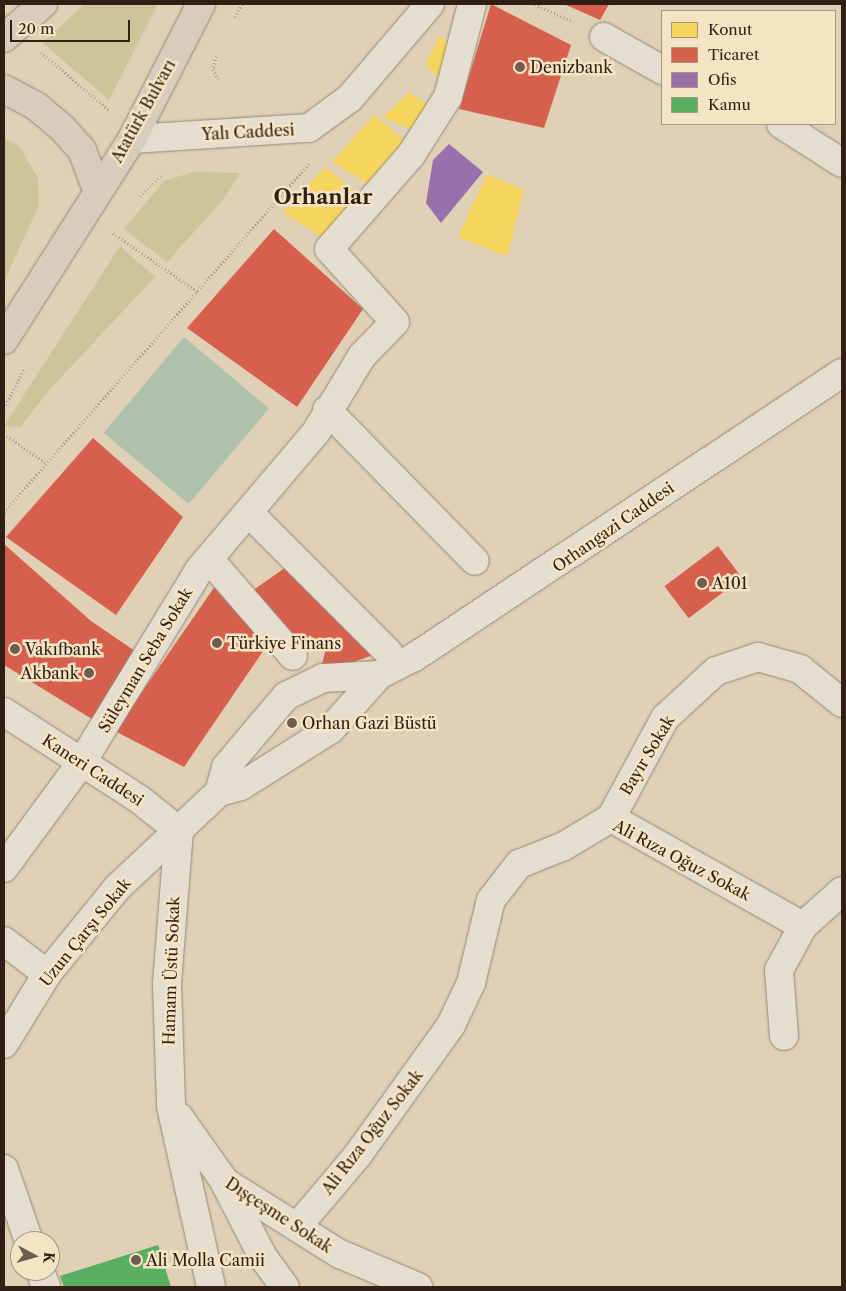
<!DOCTYPE html>
<html>
<head>
<meta charset="utf-8">
<style>
  body { margin:0 }
  #map { position:relative; width:846px; height:1291px; overflow:hidden; background:#dfd0b6; font-family:"Libre Caslon Text",serif }
  div>[style] { position:absolute }
  .green>* { inset:0; background:#ccc59a }
  .water>* { inset:0; background:#afc0ac; transform-origin:0 0 }
  .homes>* { inset:0; background:#f6d55c }
  .shops>* { inset:0; background:#d6604d; transform-origin:0 0 }
  .offices>* { inset:0; background:#9970ab }
  .public>* { inset:0; background:#5aae61 }
  .path>* { height:3px; margin-top:-1.5px; transform-origin:0; background:repeating-linear-gradient(90deg,#a49c91 0 1px,transparent 0 3.5px) }
  .roads { filter:drop-shadow(0 0 1px #938878) drop-shadow(0 0 1px #938878) }
  .minor>* { height:28px; margin:-14px; padding:0 14px; transform-origin:14px; border-radius:14px; background:#e4ddd0 }
  .major>* { height:28px; margin:-14px; padding:0 14px; transform-origin:14px; border-radius:14px; background:#d8cdbb }
  .dots>* { width:14px; height:14px; translate:-50% -50%; box-sizing:border-box; border:2px solid #f5e4c4; border-radius:50% }
  span { translate:-50% -50%; white-space:nowrap; text-align:center; line-height:1.15; -webkit-text-stroke:5px #f5e4c4; paint-order:stroke }
  .poi-label { font-size:16px; color:#311e15 }
  .left { translate:0 -50%; text-align:left }
  .right { translate:-100% -50%; text-align:right }
  .street-label { font-size:16px; color:#311e15 }
  .district-label { font-size:21px; color:#311e15; font-weight:700 }
  .frame { position:absolute; inset:0; border:5px solid #311e15; pointer-events:none }
  .legend { position:absolute; left:661px; top:10px; width:175px; height:115px; box-sizing:border-box; background:#f5e4c4; border:1px solid #a7957e; margin:0; padding:6px 9px; list-style:none; font-size:15px; color:#311e15 }
  .legend li { display:flex; align-items:center; gap:10px; height:25px }
  .legend b { width:25px; border:1px solid #a7957e }
  .north { position:absolute; left:10px; top:1231px; width:50px; height:50px; box-sizing:border-box; background:#f5e4c4; border:1px solid #a7957e; border-radius:50%; rotate:96deg; font-size:14px; font-weight:700; line-height:20px; text-align:center; color:#311e15 }
  .north::after { content:''; display:block; margin:auto; width:18px; height:22px; background:#6e5c4d; clip-path:polygon(50% 0,100% 100%,50% 72%,0 100%) }
  .scale { position:absolute; left:10px; top:20px; width:120px; height:22px; box-sizing:border-box; border:2px solid #311e15; border-top:0; padding-left:6px; font-size:15px; line-height:18px; white-space:nowrap; color:#311e15; -webkit-text-stroke:4px #f5e4c4; paint-order:stroke }
</style>
</head>
<body>
<div id="map">
  <div class="green">
    <i style="clip-path:polygon(84px 4px,158px 4px,109px 100px,43px 43px)"></i>
    <i style="clip-path:polygon(4px 138px,19px 146px,38px 178px,39px 205px,4px 282px)"></i>
    <i style="clip-path:polygon(193px 172px,240px 173px,223px 200px,167px 262px,124px 229px,164px 181px)"></i>
    <i style="clip-path:polygon(120px 246px,155px 277px,51px 388px,20px 427px,4px 426px)"></i>
  </div>
  <div class="water">
    <i style="left:184px;top:337px;width:111px;height:125px;rotate:40deg"></i>
  </div>
  <div class="homes">
    <i style="clip-path:polygon(440px 36px,455px 48px,441px 80px,425px 64px)"></i>
    <i style="clip-path:polygon(409px 92px,430px 107px,421px 133px,383px 118px)"></i>
    <i style="clip-path:polygon(374px 115px,410px 145px,375px 188px,332px 162px)"></i>
    <i style="clip-path:polygon(325px 167px,361px 197px,326px 239px,283px 213px)"></i>
    <i style="clip-path:polygon(487px 174px,524px 190px,507px 256px,458px 237px)"></i>
  </div>
  <div class="shops">
    <i style="clip-path:polygon(491px 4px,571px 45px,544px 128px,459px 109px)"></i>
    <i style="clip-path:polygon(564px 4px,609px 4px,600px 20px)"></i>
    <i style="clip-path:polygon(274px 229px,363px 309px,297px 407px,187px 328px)"></i>
    <i style="clip-path:polygon(93px 438px,183px 517px,116px 615px,6px 537px)"></i>
    <i style="clip-path:polygon(4px 544px,91px 621px,135px 651px,92px 719px,4px 665px)"></i>
    <i style="left:718px;top:546px;width:40px;height:67px;rotate:53deg"></i>
    <i style="clip-path:polygon(289px 565px,376px 654px,334px 669px,322px 664px,325px 652px,310px 635px,297px 649px,252px 591px)"></i>
    <i style="clip-path:polygon(220px 579px,270px 641px,184px 767px,115px 731px)"></i>
  </div>
  <div class="offices">
    <i style="clip-path:polygon(449px 144px,483px 172px,441px 223px,426px 203px,433px 160px)"></i>
  </div>
  <div class="public">
    <i style="clip-path:polygon(158px 1245px,171px 1287px,64px 1287px,60px 1276px)"></i>
  </div>
  <div class="path">
    <i style="left:535px;top:4px;width:42px;rotate:25.3deg"></i>
    <i style="left:235px;top:17px;width:15px;rotate:-62deg"></i>
    <i style="left:41px;top:52px;width:89px;rotate:40.5deg"></i>
    <i style="left:216px;top:56px;width:13px;rotate:103deg"></i>
    <i style="left:213px;top:69px;width:11px;rotate:63deg"></i>
    <i style="left:140px;top:196px;width:32px;rotate:-44deg"></i>
    <i style="left:113px;top:233px;width:103px;rotate:34.8deg"></i>
    <i style="left:4px;top:408px;width:44px;rotate:-62.9deg"></i>
    <i style="left:4px;top:434px;width:52px;rotate:34.9deg"></i>
    <i style="left:4px;top:512px;width:463px;rotate:-48.8deg"></i>
  </div>
  <div class="roads">
    <div class="minor">
      <i style="left:604px;top:37px;width:67px;rotate:29.6deg"></i>
      <i style="left:781px;top:124px;width:72px;rotate:32.6deg"></i>
      <i style="left:132px;top:139px;width:177px;rotate:-3.6deg"></i>
      <i style="left:309px;top:128px;width:51px;rotate:-36.2deg"></i>
      <i style="left:350px;top:98px;width:123px;rotate:-49.6deg"></i>
      <i style="left:327px;top:410px;width:211px;rotate:45.6deg"></i>
      <i style="left:249px;top:513px;width:197px;rotate:45deg"></i>
      <i style="left:209px;top:559px;width:128px;rotate:49.1deg"></i>
      <i style="left:4px;top:712px;width:161px;rotate:32.8deg"></i>
      <i style="left:139px;top:799px;width:51px;rotate:38.7deg"></i>
      <i style="left:219px;top:792px;width:26px;rotate:-74deg"></i>
      <i style="left:226px;top:767px;width:93px;rotate:-49.8deg"></i>
      <i style="left:286px;top:696px;width:41px;rotate:-25.9deg"></i>
      <i style="left:323px;top:678px;width:56px;rotate:-3.1deg"></i>
      <i style="left:379px;top:675px;width:38px;rotate:-27deg"></i>
      <i style="left:413px;top:658px;width:515px;rotate:-33.6deg"></i>
      <i style="left:611px;top:818px;width:220px;rotate:29.4deg"></i>
      <i style="left:803px;top:926px;width:50px;rotate:118.6deg"></i>
      <i style="left:779px;top:970px;width:66px;rotate:85.7deg"></i>
      <i style="left:611px;top:818px;width:114px;rotate:-61.6deg"></i>
      <i style="left:665px;top:718px;width:69px;rotate:-42.7deg"></i>
      <i style="left:716px;top:671px;width:44px;rotate:-18.4deg"></i>
      <i style="left:758px;top:657px;width:44px;rotate:15.9deg"></i>
      <i style="left:800px;top:669px;width:54px;rotate:39deg"></i>
      <i style="left:179px;top:831px;width:152px;rotate:94.5deg"></i>
      <i style="left:167px;top:983px;width:123px;rotate:88.1deg"></i>
      <i style="left:171px;top:1106px;width:185px;rotate:77.5deg"></i>
      <i style="left:4px;top:868px;width:132px;rotate:-53.7deg"></i>
      <i style="left:82px;top:762px;width:226px;rotate:-58.6deg"></i>
      <i style="left:200px;top:569px;width:180px;rotate:-49.7deg"></i>
      <i style="left:316px;top:432px;width:89px;rotate:-58.8deg"></i>
      <i style="left:362px;top:356px;width:47px;rotate:-45.9deg"></i>
      <i style="left:395px;top:322px;width:98px;rotate:-132.1deg"></i>
      <i style="left:329px;top:249px;width:125px;rotate:-48.9deg"></i>
      <i style="left:411px;top:155px;width:69px;rotate:-57.5deg"></i>
      <i style="left:448px;top:97px;width:96px;rotate:-75.5deg"></i>
      <i style="left:803px;top:926px;width:52px;rotate:-41.9deg"></i>
      <i style="left:4px;top:941px;width:54px;rotate:37.5deg"></i>
      <i style="left:4px;top:1044px;width:82px;rotate:-58.4deg"></i>
      <i style="left:47px;top:974px;width:112px;rotate:-50.8deg"></i>
      <i style="left:118px;top:887px;width:139px;rotate:-43.2deg"></i>
      <i style="left:219px;top:792px;width:23px;rotate:-15deg"></i>
      <i style="left:241px;top:786px;width:107px;rotate:-32.3deg"></i>
      <i style="left:331px;top:729px;width:72px;rotate:-48.4deg"></i>
      <i style="left:179px;top:1117px;width:80px;rotate:54.7deg"></i>
      <i style="left:225px;top:1182px;width:136px;rotate:32.1deg"></i>
      <i style="left:340px;top:1254px;width:85px;rotate:22.9deg"></i>
      <i style="left:4px;top:1169px;width:76px;rotate:70.9deg"></i>
      <i style="left:225px;top:1183px;width:83px;rotate:62.8deg"></i>
      <i style="left:263px;top:1257px;width:37px;rotate:54deg"></i>
      <i style="left:297px;top:1227px;width:93px;rotate:-49.8deg"></i>
      <i style="left:357px;top:1156px;width:161px;rotate:-54.3deg"></i>
      <i style="left:451px;top:1025px;width:47px;rotate:-64.5deg"></i>
      <i style="left:471px;top:983px;width:85px;rotate:-76.5deg"></i>
      <i style="left:491px;top:900px;width:46px;rotate:-52.1deg"></i>
      <i style="left:519px;top:864px;width:48px;rotate:-21.8deg"></i>
      <i style="left:564px;top:846px;width:55px;rotate:-30.8deg"></i>
      <i style="left:40px;top:1271px;width:17px;rotate:69deg"></i>
    </div>
    <div class="major">
      <i style="left:4px;top:38px;width:52px;rotate:-41.1deg"></i>
      <i style="left:4px;top:89px;width:36px;rotate:28deg"></i>
      <i style="left:36px;top:106px;width:35px;rotate:40deg"></i>
      <i style="left:63px;top:129px;width:28px;rotate:48deg"></i>
      <i style="left:82px;top:150px;width:43px;rotate:69.4deg"></i>
      <i style="left:4px;top:340px;width:238px;rotate:-57.5deg"></i>
      <i style="left:132px;top:139px;width:152px;rotate:-62.9deg"></i>
    </div>
  </div>
  <div class="dots">
    <i style="left:520px;top:67px;background:#6e5c4d"></i>
    <i style="left:702px;top:583px;background:#6e5c4d"></i>
    <i style="left:217px;top:643px;background:#6e5c4d"></i>
    <i style="left:15px;top:649px;background:#6e5c4d"></i>
    <i style="left:89px;top:673px;background:#6e5c4d"></i>
    <i style="left:292px;top:723px;background:#6e5c4d"></i>
    <i style="left:136px;top:1260px;background:#6e5c4d"></i>
  </div>
  <div class="poi-label">
    <span class="left" style="left:530px;top:67px">Denizbank</span>
    <span class="left" style="left:712px;top:583px">A101</span>
    <span class="left" style="left:227px;top:643px">Türkiye Finans</span>
    <span class="left" style="left:25px;top:649px">Vakıfbank</span>
    <span class="right" style="left:79px;top:673px">Akbank</span>
    <span class="left" style="left:302px;top:723px">Orhan Gazi Büstü</span>
    <span class="left" style="left:146px;top:1260px">Ali Molla Camii</span>
  </div>
  <div class="street-label">
    <span style="left:143px;top:111px;rotate:-61deg">Atatürk Bulvarı</span>
    <span style="left:248px;top:132px;rotate:-3deg">Yalı Caddesi</span>
    <span style="left:613px;top:527px;rotate:-35deg">Orhangazi Caddesi</span>
    <span style="left:145px;top:660px;rotate:-59deg">Süleyman Seba Sokak</span>
    <span style="left:647px;top:755px;rotate:-59deg">Bayır Sokak</span>
    <span style="left:93px;top:770px;rotate:33deg">Kaneri Caddesi</span>
    <span style="left:682px;top:860px;rotate:28deg">Ali Rıza Oğuz Sokak</span>
    <span style="left:85px;top:932px;rotate:-51deg">Uzun Çarşı Sokak</span>
    <span style="left:171px;top:971px;rotate:-88deg">Hamam Üstü Sokak</span>
    <span style="left:372px;top:1132px;rotate:-52deg">Ali Rıza Oğuz Sokak</span>
    <span style="left:279px;top:1215px;rotate:33deg">Dışçeşme Sokak</span>
  </div>
  <div class="district-label">
    <span style="left:323px;top:197px">Orhanlar</span>
  </div>
  <div class="frame"></div>
  <ul class="legend">
  <li><b style="height:14px;background:#f6d55c"></b>Konut</li>
  <li><b style="height:14px;background:#d6604d"></b>Ticaret</li>
  <li><b style="height:14px;background:#9970ab"></b>Ofis</li>
  <li><b style="height:14px;background:#5aae61"></b>Kamu</li>
  </ul>
  <div class="north">K</div>
  <div class="scale">20 m</div>
</div>
</body>
</html>
